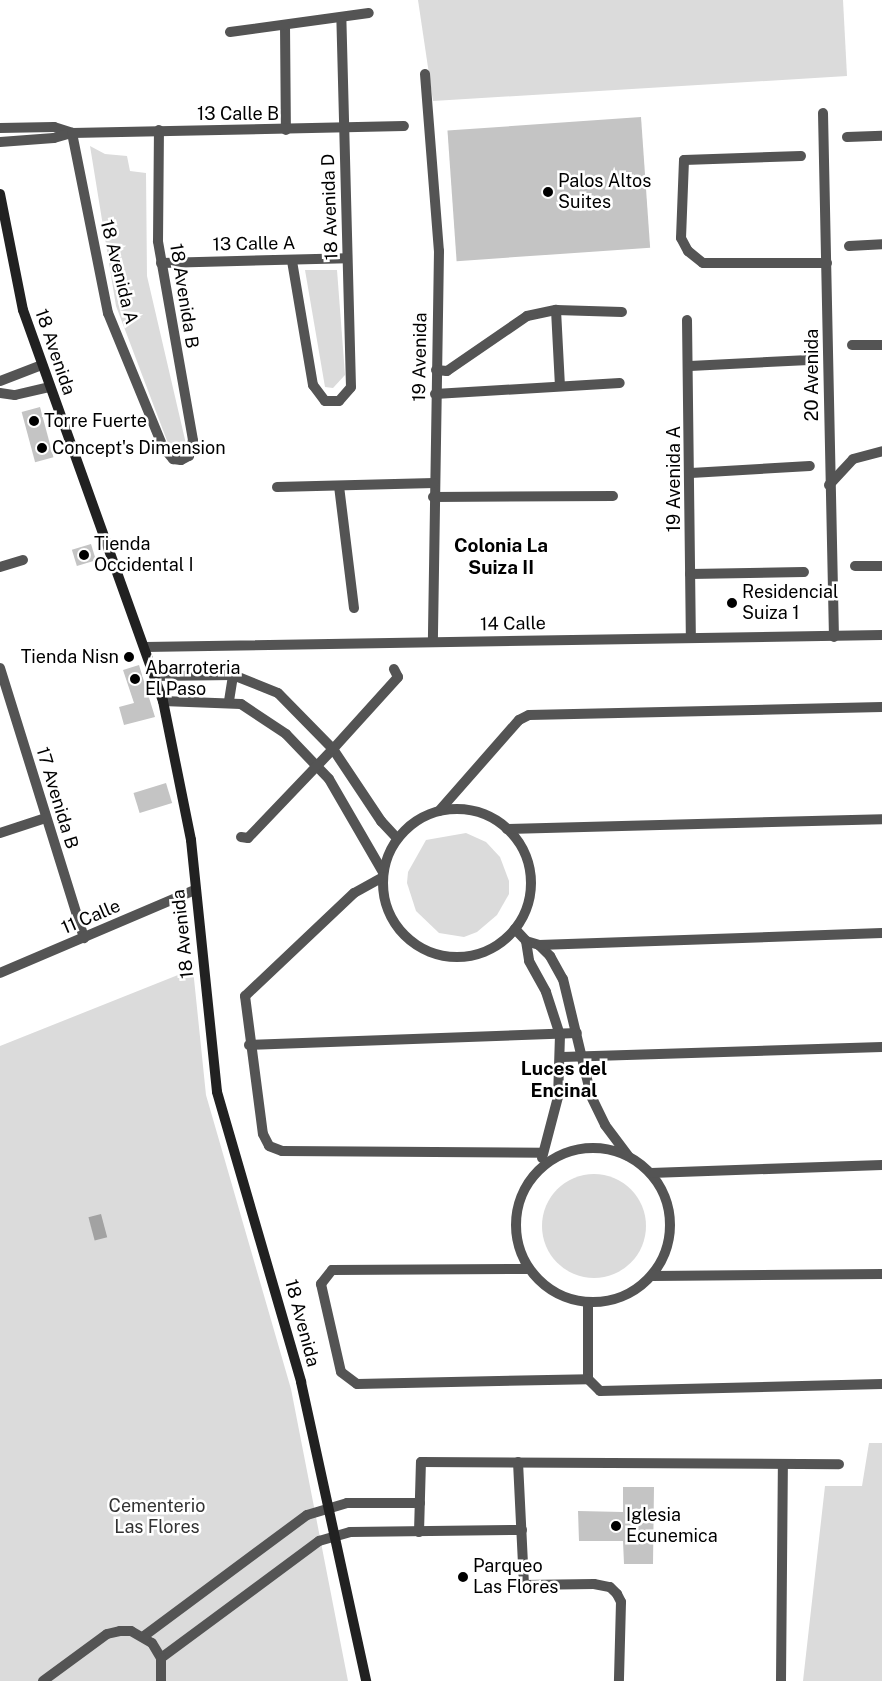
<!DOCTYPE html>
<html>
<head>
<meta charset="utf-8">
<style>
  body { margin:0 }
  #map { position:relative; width:882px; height:1681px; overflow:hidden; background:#fff; font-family:"Public Sans",sans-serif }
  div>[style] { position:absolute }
  .green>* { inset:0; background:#dbdbdb }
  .round { border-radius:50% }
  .water>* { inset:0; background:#a2a2a2; transform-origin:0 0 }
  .building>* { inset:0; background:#c4c4c4; transform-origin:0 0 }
  .lane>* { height:10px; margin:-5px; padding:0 5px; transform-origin:5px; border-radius:5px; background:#545454 }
  .street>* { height:10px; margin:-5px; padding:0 5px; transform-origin:5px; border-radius:5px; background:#545454 }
  .street>.ring { margin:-5px; padding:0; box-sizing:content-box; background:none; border:10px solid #545454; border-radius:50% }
  .secondary>* { height:10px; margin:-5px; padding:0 5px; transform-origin:5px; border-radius:5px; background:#212121 }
  .dots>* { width:14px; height:14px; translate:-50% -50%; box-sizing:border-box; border:2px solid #fff; border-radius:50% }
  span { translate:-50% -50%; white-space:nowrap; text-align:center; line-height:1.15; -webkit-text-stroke:5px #fff; paint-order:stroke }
  .street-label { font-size:18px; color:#000 }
  .poi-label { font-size:18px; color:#000 }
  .left { translate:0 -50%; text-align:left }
  .right { translate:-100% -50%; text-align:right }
  .park-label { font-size:18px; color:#323232 }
  .neighbourhood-label { font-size:19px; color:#000; font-weight:700 }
</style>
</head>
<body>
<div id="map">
  <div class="green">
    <i style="clip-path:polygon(418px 0,843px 0,847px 76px,433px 101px)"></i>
    <i style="clip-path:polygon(90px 146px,105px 154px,127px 156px,130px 171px,146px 173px,147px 276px,186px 444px,169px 446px,116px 306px)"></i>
    <i style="clip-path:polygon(305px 270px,337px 270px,345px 375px,333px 388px,325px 387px)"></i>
    <i style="clip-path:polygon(466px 833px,486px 842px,500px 857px,509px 881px,509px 894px,497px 915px,477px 932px,464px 937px,439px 933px,416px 911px,407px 883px,408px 872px,426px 840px)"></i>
    <i style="clip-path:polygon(193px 969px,206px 1095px,291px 1389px,348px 1681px,0 1681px,0 1046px)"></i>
    <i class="round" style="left:542px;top:1174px;width:104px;height:104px"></i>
    <i style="clip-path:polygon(869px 1443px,882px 1443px,882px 1681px,803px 1681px,825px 1486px,862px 1486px)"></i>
  </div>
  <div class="water">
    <i style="left:101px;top:1214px;width:24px;height:13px;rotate:75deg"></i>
  </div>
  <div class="building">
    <i style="left:641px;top:117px;width:131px;height:194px;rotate:86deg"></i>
    <i style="left:40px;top:407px;width:52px;height:19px;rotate:75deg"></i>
    <i style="left:91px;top:544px;width:17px;height:20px;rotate:73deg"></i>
    <i style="clip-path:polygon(139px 665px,155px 717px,124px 725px,119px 707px,134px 703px,123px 670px)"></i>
    <i style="left:166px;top:783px;width:21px;height:34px;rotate:73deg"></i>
    <i style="clip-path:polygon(623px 1487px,654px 1487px,653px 1564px,624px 1564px,623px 1541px,579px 1541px,578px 1511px,623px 1512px)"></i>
  </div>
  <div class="lane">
    <i style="left:518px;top:1462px;width:123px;rotate:87.2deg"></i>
    <i style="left:524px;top:1585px;width:70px;rotate:-0.8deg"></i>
    <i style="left:594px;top:1584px;width:16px;rotate:11deg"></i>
    <i style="left:610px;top:1587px;width:10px;rotate:45deg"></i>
    <i style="left:617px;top:1594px;width:9px;rotate:63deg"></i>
    <i style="left:621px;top:1602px;width:79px;rotate:91.5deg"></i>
    <i style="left:419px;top:1532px;width:70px;rotate:-88.4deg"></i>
    <i style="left:421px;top:1462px;width:418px;rotate:0.3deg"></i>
    <i style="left:144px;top:1636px;width:203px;rotate:-36.6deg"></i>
    <i style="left:307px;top:1515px;width:42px;rotate:-16.7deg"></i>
    <i style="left:347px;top:1503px;width:73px"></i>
    <i style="left:161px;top:1658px;width:197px;rotate:-36.5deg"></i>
    <i style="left:319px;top:1541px;width:32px;rotate:-16deg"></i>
    <i style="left:350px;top:1532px;width:172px;rotate:-0.7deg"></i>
    <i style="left:43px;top:1681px;width:79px;rotate:-36.3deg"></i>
    <i style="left:107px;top:1634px;width:13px;rotate:-13deg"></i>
    <i style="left:120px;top:1631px;width:11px"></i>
    <i style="left:131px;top:1631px;width:24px;rotate:30deg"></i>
    <i style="left:152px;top:1643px;width:17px;rotate:59deg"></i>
    <i style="left:161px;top:1658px;width:23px;rotate:90deg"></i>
    <i style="left:781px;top:1681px;width:217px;rotate:-89.5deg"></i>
  </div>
  <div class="street">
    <i style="left:285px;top:25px;width:105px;rotate:89.5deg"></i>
    <i style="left:230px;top:32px;width:140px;rotate:-7.8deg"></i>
    <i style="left:425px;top:74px;width:178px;rotate:85.5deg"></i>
    <i style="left:439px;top:251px;width:390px;rotate:90.9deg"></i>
    <i style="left:823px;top:113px;width:524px;rotate:88.8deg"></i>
    <i style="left:0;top:128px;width:54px;rotate:-1.1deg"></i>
    <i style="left:54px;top:127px;width:19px;rotate:18deg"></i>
    <i style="left:72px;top:133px;width:184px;rotate:78.7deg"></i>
    <i style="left:108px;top:313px;width:145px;rotate:67.7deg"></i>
    <i style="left:163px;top:447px;width:16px;rotate:50deg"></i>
    <i style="left:173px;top:459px;width:8px;rotate:7deg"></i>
    <i style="left:181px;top:460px;width:9px;rotate:-27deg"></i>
    <i style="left:189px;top:456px;width:16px;rotate:-76deg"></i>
    <i style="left:193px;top:440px;width:202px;rotate:-100deg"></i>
    <i style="left:158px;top:241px;width:111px;rotate:-89.5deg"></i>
    <i style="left:847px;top:137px;width:35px;rotate:-2deg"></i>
    <i style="left:0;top:142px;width:54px;rotate:-4.2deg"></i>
    <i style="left:54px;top:138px;width:19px;rotate:-16deg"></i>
    <i style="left:72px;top:133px;width:332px;rotate:-1.2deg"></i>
    <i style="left:801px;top:156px;width:117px;rotate:178deg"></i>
    <i style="left:684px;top:160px;width:78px;rotate:92.2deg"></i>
    <i style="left:681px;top:238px;width:15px;rotate:62deg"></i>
    <i style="left:688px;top:251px;width:19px;rotate:39deg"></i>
    <i style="left:703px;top:263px;width:124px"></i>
    <i style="left:849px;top:246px;width:33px;rotate:-3deg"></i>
    <i style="left:292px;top:261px;width:126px;rotate:80.4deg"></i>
    <i style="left:313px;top:385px;width:20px;rotate:53deg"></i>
    <i style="left:325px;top:401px;width:14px"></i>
    <i style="left:339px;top:401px;width:18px;rotate:-49deg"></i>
    <i style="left:351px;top:387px;width:370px;rotate:-91.5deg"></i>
    <i style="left:161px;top:263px;width:186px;rotate:-1.5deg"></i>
    <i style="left:556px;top:310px;width:76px;rotate:87deg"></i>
    <i style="left:687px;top:320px;width:318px;rotate:89.3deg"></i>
    <i style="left:852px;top:345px;width:30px"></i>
    <i style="left:690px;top:366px;width:119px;rotate:-2.9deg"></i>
    <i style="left:436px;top:370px;width:11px;rotate:5deg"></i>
    <i style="left:447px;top:371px;width:97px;rotate:-34.5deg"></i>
    <i style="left:527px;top:316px;width:30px;rotate:-12deg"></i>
    <i style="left:556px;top:310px;width:66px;rotate:1.7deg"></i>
    <i style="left:0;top:381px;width:45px;rotate:-20.9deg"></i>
    <i style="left:0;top:393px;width:15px;rotate:8deg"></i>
    <i style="left:15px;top:395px;width:36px;rotate:-13deg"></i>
    <i style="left:435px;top:394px;width:185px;rotate:-3.4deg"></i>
    <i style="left:691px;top:473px;width:119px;rotate:-3.4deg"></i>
    <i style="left:829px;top:485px;width:35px;rotate:-47deg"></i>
    <i style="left:853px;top:459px;width:30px;rotate:-15deg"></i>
    <i style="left:339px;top:486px;width:123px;rotate:83deg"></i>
    <i style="left:277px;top:487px;width:157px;rotate:-1.5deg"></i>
    <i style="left:433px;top:497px;width:180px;rotate:-0.3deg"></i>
    <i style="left:855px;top:566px;width:27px"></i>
    <i style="left:0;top:567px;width:24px;rotate:-17deg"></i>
    <i style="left:690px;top:574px;width:114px;rotate:-1deg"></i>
    <i style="left:145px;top:647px;width:737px;rotate:-0.93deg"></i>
    <i style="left:0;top:668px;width:283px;rotate:72.7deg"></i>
    <i style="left:155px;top:676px;width:78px;rotate:-0.7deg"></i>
    <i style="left:233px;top:675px;width:48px;rotate:21.8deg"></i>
    <i style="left:278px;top:693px;width:78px;rotate:45.5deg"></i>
    <i style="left:333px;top:749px;width:87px;rotate:56.3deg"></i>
    <i style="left:381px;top:821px;width:23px;rotate:47deg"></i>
    <i style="left:163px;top:701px;width:78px;rotate:2.2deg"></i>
    <i style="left:241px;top:704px;width:54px;rotate:33.7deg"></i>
    <i style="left:286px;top:734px;width:62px;rotate:46.3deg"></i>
    <i style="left:329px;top:779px;width:108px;rotate:59.9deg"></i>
    <i style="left:229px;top:701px;width:26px;rotate:-81deg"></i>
    <i class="ring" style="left:383px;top:809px;width:138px;height:138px"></i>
    <i style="left:439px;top:811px;width:121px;rotate:-48.7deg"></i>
    <i style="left:519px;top:720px;width:11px;rotate:-27deg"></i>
    <i style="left:529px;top:715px;width:353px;rotate:-1.3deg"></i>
    <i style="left:507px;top:829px;width:375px;rotate:-1.5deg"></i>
    <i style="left:0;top:833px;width:48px;rotate:-18.1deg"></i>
    <i style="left:241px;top:837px;width:7px;rotate:8deg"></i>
    <i style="left:248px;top:838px;width:123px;rotate:-46.3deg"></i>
    <i style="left:333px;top:749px;width:97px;rotate:-47.9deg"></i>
    <i style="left:398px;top:677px;width:9px;rotate:-117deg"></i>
    <i style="left:383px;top:877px;width:33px;rotate:151deg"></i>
    <i style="left:354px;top:893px;width:150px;rotate:136.6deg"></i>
    <i style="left:245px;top:996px;width:139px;rotate:82.6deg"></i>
    <i style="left:263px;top:1134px;width:13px;rotate:63deg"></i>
    <i style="left:269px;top:1146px;width:14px;rotate:21deg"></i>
    <i style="left:282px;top:1151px;width:261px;rotate:0.4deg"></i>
    <i style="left:515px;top:929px;width:16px;rotate:47deg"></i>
    <i style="left:526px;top:941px;width:14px;rotate:17deg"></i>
    <i style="left:539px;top:945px;width:16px;rotate:45deg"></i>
    <i style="left:550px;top:956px;width:26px;rotate:61deg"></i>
    <i style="left:563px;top:979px;width:120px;rotate:76.5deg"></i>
    <i style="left:591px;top:1096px;width:32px;rotate:64deg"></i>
    <i style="left:605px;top:1125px;width:39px;rotate:53deg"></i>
    <i style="left:526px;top:941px;width:20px;rotate:81deg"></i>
    <i style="left:529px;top:961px;width:35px;rotate:61deg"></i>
    <i style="left:546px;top:992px;width:45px;rotate:72deg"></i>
    <i style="left:560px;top:1035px;width:62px;rotate:91.8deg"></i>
    <i style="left:558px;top:1097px;width:63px;rotate:104.7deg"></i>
    <i style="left:539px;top:945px;width:343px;rotate:-2deg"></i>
    <i style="left:0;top:973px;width:212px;rotate:-23.1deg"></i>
    <i style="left:249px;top:1045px;width:328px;rotate:-2.1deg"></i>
    <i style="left:562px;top:1057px;width:320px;rotate:-1.8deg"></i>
    <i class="ring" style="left:516px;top:1148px;width:144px;height:144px"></i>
    <i style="left:651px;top:1173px;width:231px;rotate:-2deg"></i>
    <i style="left:529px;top:1269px;width:197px;rotate:179.7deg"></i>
    <i style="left:332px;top:1270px;width:18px;rotate:128deg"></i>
    <i style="left:321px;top:1284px;width:90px;rotate:77.2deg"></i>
    <i style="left:341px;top:1372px;width:20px;rotate:37deg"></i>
    <i style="left:357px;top:1384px;width:231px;rotate:-1.2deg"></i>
    <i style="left:652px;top:1276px;width:230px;rotate:-0.5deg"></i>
    <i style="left:588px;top:1302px;width:77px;rotate:90deg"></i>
    <i style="left:588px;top:1379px;width:17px;rotate:45deg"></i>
    <i style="left:600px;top:1391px;width:282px;rotate:-1.4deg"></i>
  </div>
  <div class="secondary">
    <i style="left:0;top:194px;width:118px;rotate:78.8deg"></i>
    <i style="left:23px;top:310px;width:415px;rotate:70.3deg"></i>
    <i style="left:163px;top:701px;width:142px;rotate:78.6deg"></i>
    <i style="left:191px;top:840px;width:253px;rotate:84.1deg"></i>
    <i style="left:217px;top:1092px;width:302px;rotate:73.8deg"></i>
    <i style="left:301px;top:1382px;width:306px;rotate:77.7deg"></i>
  </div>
  <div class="dots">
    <i style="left:548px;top:192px;background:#000"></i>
    <i style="left:34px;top:421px;background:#000"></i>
    <i style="left:42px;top:448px;background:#000"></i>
    <i style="left:84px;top:555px;background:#000"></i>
    <i style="left:732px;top:603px;background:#000"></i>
    <i style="left:129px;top:657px;background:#000"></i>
    <i style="left:135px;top:679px;background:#000"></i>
    <i style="left:616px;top:1526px;background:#000"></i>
    <i style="left:463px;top:1577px;background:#000"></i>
  </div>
  <div class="street-label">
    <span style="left:238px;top:114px">13 Calle B</span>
    <span style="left:330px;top:207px;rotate:-92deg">18 Avenida D</span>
    <span style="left:254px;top:244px;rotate:-1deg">13 Calle A</span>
    <span style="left:119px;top:272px;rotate:76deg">18 Avenida A</span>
    <span style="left:184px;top:296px;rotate:81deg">18 Avenida B</span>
    <span style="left:55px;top:352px;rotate:71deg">18 Avenida</span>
    <span style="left:420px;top:357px;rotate:-89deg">19 Avenida</span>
    <span style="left:812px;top:375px;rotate:-90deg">20 Avenida</span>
    <span style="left:674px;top:479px;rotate:-90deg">19 Avenida A</span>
    <span style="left:513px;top:624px;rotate:-1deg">14 Calle</span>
    <span style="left:57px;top:798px;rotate:73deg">17 Avenida B</span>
    <span style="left:91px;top:917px;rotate:-23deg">11 Calle</span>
    <span style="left:183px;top:934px;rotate:-96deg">18 Avenida</span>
    <span style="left:302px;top:1323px;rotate:75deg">18 Avenida</span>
  </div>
  <div class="poi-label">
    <span class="left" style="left:558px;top:192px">Palos Altos<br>Suites</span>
    <span class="left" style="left:44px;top:421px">Torre Fuerte</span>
    <span class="left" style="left:52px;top:448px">Concept's Dimension</span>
    <span class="left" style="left:94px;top:555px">Tienda<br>Occidental I</span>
    <span class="left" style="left:742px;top:603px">Residencial<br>Suiza 1</span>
    <span class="right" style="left:119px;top:657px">Tienda Nisn</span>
    <span class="left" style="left:145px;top:679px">Abarroteria<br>El Paso</span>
    <span class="left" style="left:626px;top:1526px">Iglesia<br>Ecunemica</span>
    <span class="left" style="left:473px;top:1577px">Parqueo<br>Las Flores</span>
  </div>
  <div class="park-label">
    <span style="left:157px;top:1517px">Cementerio<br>Las Flores</span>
  </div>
  <div class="neighbourhood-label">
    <span style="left:501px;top:557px">Colonia La<br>Suiza II</span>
    <span style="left:564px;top:1080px">Luces del<br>Encinal</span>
  </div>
</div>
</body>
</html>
